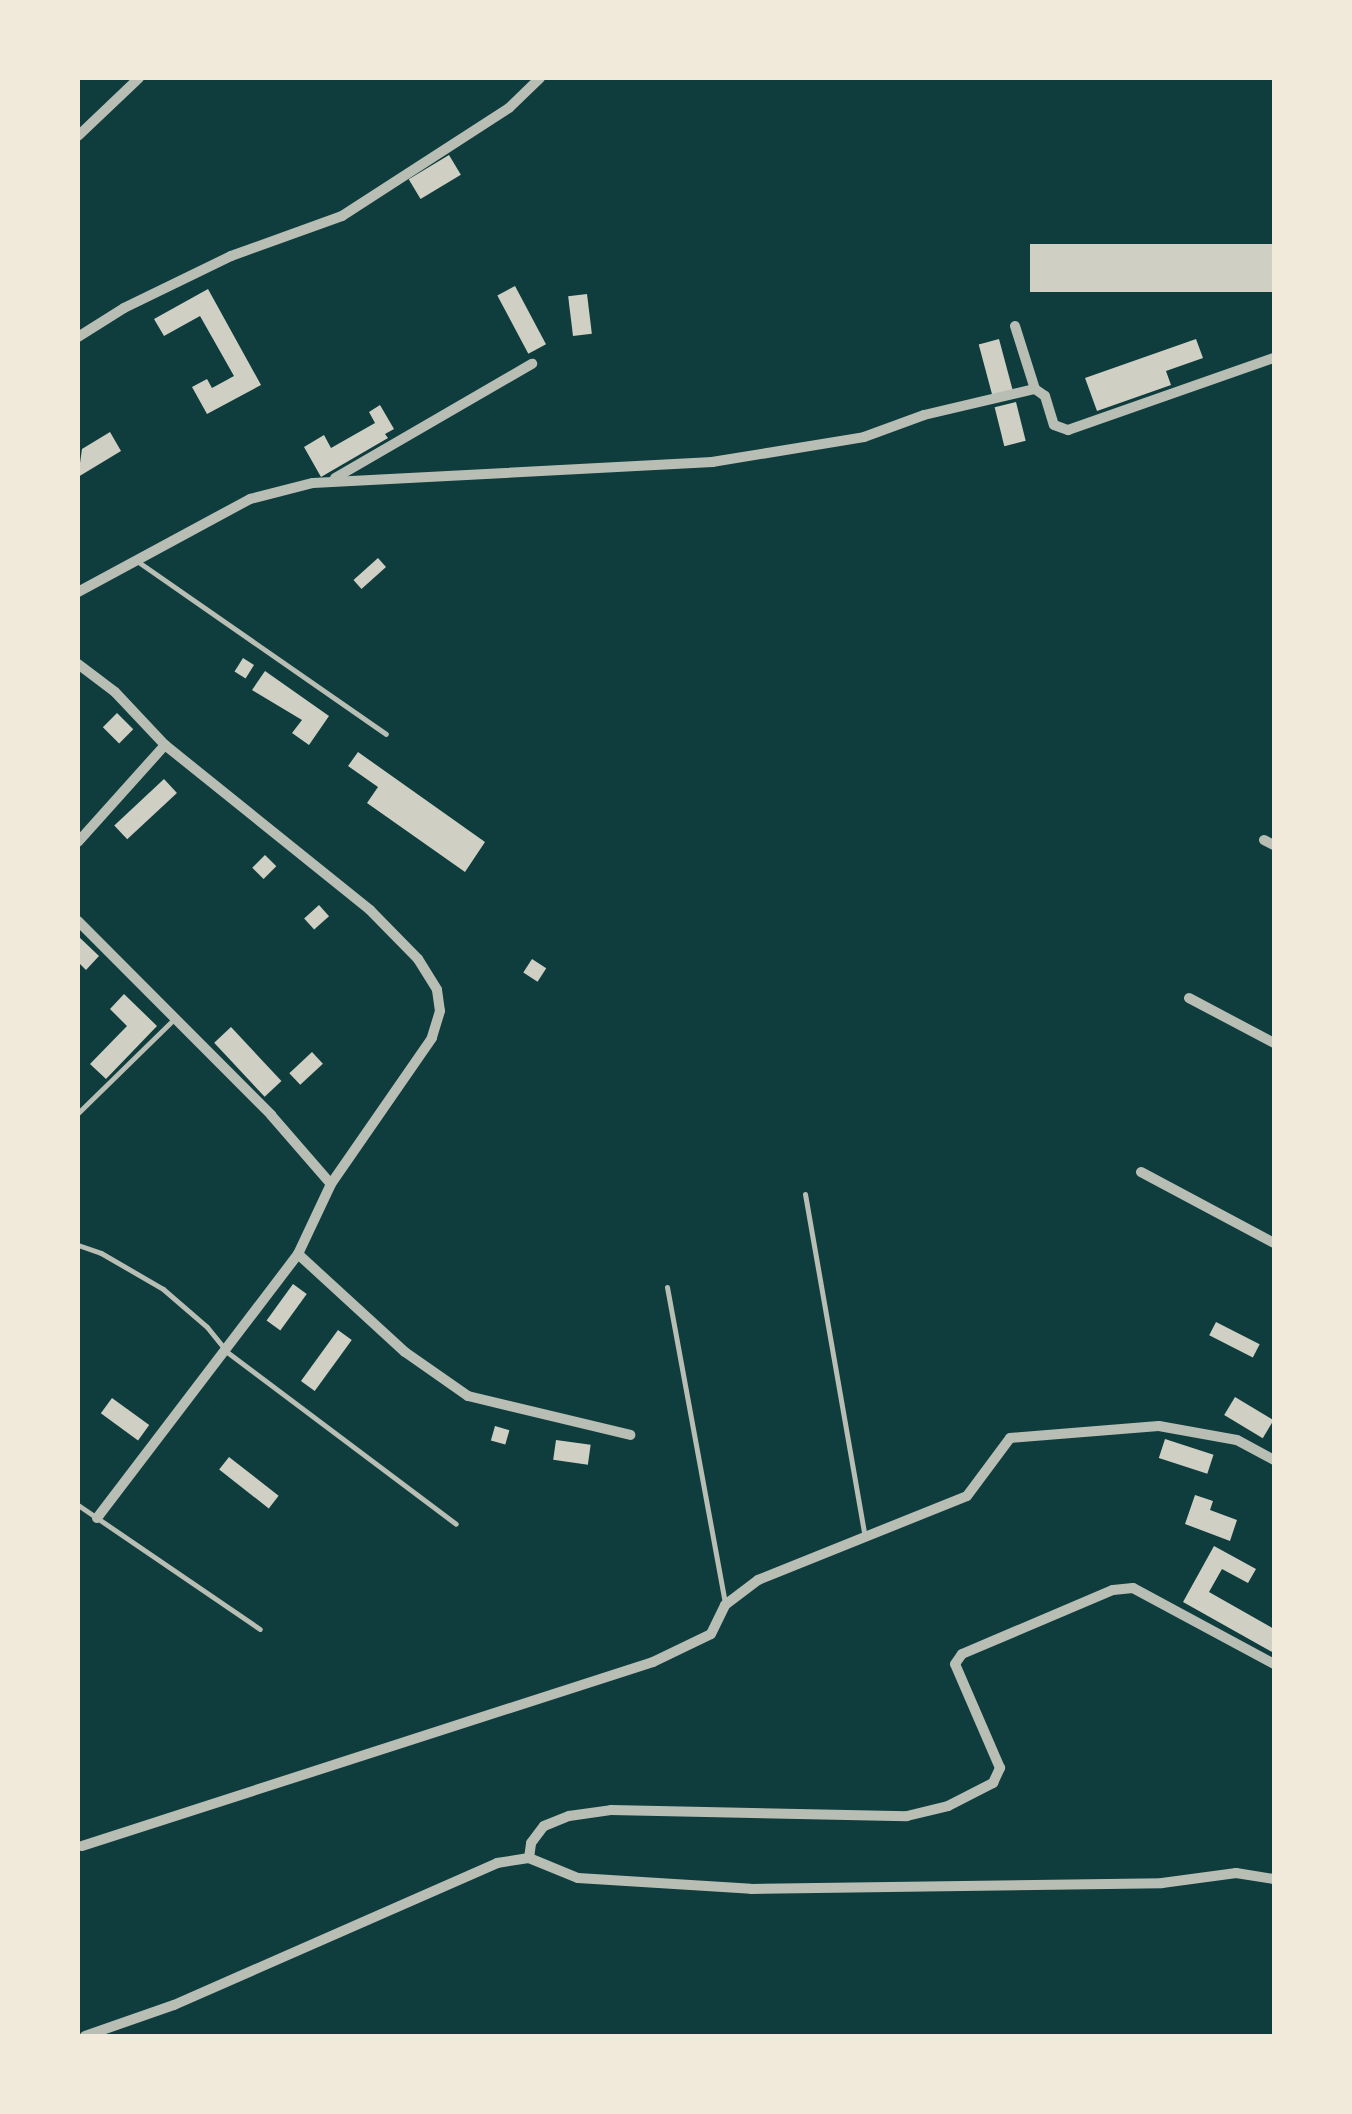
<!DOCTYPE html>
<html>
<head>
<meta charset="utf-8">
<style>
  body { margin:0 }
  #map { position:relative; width:1352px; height:2114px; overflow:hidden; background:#0f3d3e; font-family:"Public Sans",sans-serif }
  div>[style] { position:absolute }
  .building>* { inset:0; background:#cfcfc3; transform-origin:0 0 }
  .service>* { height:5px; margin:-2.5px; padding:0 2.5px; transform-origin:2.5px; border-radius:2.5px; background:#b8beb3 }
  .minor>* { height:10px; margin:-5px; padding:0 5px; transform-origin:5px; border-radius:5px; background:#b8beb3 }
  span { translate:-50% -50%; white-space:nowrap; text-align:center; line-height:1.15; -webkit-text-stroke:8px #f1e9da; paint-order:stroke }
  .frame { position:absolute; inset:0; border:80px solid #f1e9da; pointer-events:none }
</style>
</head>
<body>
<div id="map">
  <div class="building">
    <i style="left:449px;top:155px;width:23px;height:47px;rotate:59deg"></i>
    <i style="left:1274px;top:244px;width:48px;height:244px;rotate:90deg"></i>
    <i style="left:515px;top:286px;width:66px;height:20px;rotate:62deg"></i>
    <i style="clip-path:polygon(208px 289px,261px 385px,207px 414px,192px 387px,207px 379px,212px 388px,234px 376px,200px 316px,164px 336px,154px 319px)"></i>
    <i style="left:587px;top:294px;width:40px;height:19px;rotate:83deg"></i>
    <i style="left:999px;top:339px;width:53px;height:21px;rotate:75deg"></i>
    <i style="clip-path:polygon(1196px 339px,1203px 358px,1166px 371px,1171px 385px,1097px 411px,1085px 378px)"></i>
    <i style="left:1016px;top:402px;width:40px;height:22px;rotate:76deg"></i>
    <i style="clip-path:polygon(380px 405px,394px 429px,385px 434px,388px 438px,321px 477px,304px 447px,324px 435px,331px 448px,375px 423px,369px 412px)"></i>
    <i style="clip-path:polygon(110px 432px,121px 451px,78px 477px,82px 449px)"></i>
    <i style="left:378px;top:558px;width:12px;height:33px;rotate:48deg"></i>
    <i style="left:243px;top:658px;width:13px;height:16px;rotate:32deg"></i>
    <i style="clip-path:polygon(265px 671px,329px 716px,309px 745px,292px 733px,302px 720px,252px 690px)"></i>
    <i style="left:117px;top:713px;width:23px;height:20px;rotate:45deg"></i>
    <i style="clip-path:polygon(358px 752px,485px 842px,465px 872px,367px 803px,378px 787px,348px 766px)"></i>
    <i style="left:164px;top:779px;width:19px;height:68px;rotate:47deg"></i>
    <i style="left:265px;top:855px;width:16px;height:18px;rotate:45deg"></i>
    <i style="left:319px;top:905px;width:15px;height:20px;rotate:48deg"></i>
    <i style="clip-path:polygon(78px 936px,99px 956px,86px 970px,78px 962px)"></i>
    <i style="left:532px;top:959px;width:17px;height:16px;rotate:33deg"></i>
    <i style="clip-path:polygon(124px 994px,157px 1026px,106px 1079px,90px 1064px,127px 1026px,110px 1009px)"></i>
    <i style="left:231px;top:1027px;width:74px;height:23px;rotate:47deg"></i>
    <i style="left:312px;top:1052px;width:16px;height:31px;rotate:47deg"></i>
    <i style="left:293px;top:1284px;width:17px;height:45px;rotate:36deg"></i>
    <i style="left:1216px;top:1322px;width:49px;height:15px;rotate:27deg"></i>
    <i style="left:338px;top:1330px;width:17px;height:63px;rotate:36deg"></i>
    <i style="left:1235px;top:1397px;width:45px;height:21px;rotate:31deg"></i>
    <i style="left:112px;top:1398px;width:46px;height:19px;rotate:36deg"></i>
    <i style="left:495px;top:1426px;width:15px;height:15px;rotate:16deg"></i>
    <i style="left:1165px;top:1439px;width:51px;height:20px;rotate:18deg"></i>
    <i style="left:556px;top:1440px;width:35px;height:20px;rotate:8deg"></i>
    <i style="left:229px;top:1457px;width:63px;height:16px;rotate:38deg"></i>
    <i style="clip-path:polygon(1195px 1495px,1213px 1501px,1210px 1510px,1237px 1520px,1230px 1541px,1185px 1524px)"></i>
    <i style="clip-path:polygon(1214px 1546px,1256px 1569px,1248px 1583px,1222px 1569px,1209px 1592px,1274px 1629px,1274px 1653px,1183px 1602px)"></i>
  </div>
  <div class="service">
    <i style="left:137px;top:561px;width:303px;rotate:34.8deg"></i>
    <i style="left:78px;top:1113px;width:133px;rotate:-44.4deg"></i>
    <i style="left:805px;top:1194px;width:348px;rotate:80.1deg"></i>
    <i style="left:78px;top:1245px;width:24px;rotate:19deg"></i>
    <i style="left:101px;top:1253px;width:72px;rotate:30.1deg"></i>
    <i style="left:163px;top:1289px;width:58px;rotate:40.8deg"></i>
    <i style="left:207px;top:1327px;width:32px;rotate:51deg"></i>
    <i style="left:227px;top:1352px;width:286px;rotate:36.9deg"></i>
    <i style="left:667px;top:1287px;width:322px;rotate:79.6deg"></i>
    <i style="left:78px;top:1505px;width:220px;rotate:34.3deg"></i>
  </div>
  <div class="minor">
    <i style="left:78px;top:136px;width:84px;rotate:-43.6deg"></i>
    <i style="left:1015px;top:326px;width:66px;rotate:72.4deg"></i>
    <i style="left:78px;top:337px;width:54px;rotate:-32.2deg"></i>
    <i style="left:124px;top:308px;width:119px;rotate:-25.9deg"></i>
    <i style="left:231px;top:256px;width:118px;rotate:-19.8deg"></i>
    <i style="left:342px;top:216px;width:199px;rotate:-32.9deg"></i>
    <i style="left:509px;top:108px;width:43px;rotate:-44.1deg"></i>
    <i style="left:335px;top:478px;width:228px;rotate:-30.1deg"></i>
    <i style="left:78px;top:592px;width:196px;rotate:-28.4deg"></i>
    <i style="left:250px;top:499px;width:65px;rotate:-14.3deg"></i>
    <i style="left:313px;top:483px;width:400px;rotate:-3deg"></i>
    <i style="left:712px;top:462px;width:154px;rotate:-9.3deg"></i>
    <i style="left:864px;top:437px;width:64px;rotate:-20.1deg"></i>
    <i style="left:924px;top:415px;width:114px;rotate:-13.2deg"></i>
    <i style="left:1035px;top:389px;width:12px;rotate:35deg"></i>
    <i style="left:1045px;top:396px;width:30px;rotate:73deg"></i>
    <i style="left:1054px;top:425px;width:15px;rotate:20deg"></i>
    <i style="left:1068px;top:430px;width:218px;rotate:-19.3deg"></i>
    <i style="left:78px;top:664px;width:46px;rotate:37.1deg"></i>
    <i style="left:115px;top:692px;width:73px;rotate:46.7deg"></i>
    <i style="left:165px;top:745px;width:130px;rotate:131.9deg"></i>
    <i style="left:165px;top:745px;width:263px;rotate:38.8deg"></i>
    <i style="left:370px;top:910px;width:69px;rotate:45.6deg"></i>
    <i style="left:418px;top:959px;width:36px;rotate:58deg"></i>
    <i style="left:437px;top:990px;width:21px;rotate:82deg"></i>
    <i style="left:440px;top:1011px;width:28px;rotate:107deg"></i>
    <i style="left:432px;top:1038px;width:178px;rotate:124.7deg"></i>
    <i style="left:1264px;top:840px;width:11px;rotate:27deg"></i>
    <i style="left:78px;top:921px;width:274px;rotate:45.1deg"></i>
    <i style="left:271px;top:1115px;width:91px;rotate:49deg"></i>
    <i style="left:331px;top:1184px;width:77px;rotate:115.2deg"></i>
    <i style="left:298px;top:1254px;width:145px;rotate:42.5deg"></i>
    <i style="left:405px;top:1352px;width:77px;rotate:34.9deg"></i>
    <i style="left:468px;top:1396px;width:167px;rotate:13.5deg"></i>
    <i style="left:1189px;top:998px;width:96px;rotate:27.9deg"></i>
    <i style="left:1141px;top:1172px;width:151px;rotate:28.1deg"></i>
    <i style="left:97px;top:1518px;width:332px;rotate:-52.7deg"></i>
    <i style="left:82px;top:1846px;width:600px;rotate:-17.86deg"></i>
    <i style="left:653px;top:1662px;width:64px;rotate:-25.8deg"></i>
    <i style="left:711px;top:1634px;width:32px;rotate:-64deg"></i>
    <i style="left:725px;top:1605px;width:41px;rotate:-37.1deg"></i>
    <i style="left:758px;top:1580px;width:225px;rotate:-21.9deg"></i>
    <i style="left:967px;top:1496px;width:72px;rotate:-53.4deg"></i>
    <i style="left:1010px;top:1438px;width:149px;rotate:-4.6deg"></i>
    <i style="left:1159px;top:1426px;width:79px;rotate:10.2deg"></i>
    <i style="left:1237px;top:1440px;width:42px;rotate:28.4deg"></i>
    <i style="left:529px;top:1858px;width:15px;rotate:-82deg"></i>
    <i style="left:531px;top:1843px;width:21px;rotate:-53deg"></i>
    <i style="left:544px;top:1826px;width:27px;rotate:-22deg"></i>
    <i style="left:569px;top:1816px;width:42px;rotate:-8.1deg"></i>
    <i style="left:611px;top:1810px;width:296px;rotate:1.2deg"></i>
    <i style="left:907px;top:1816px;width:42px;rotate:-13.7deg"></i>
    <i style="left:948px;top:1806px;width:51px;rotate:-27.1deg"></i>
    <i style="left:993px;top:1783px;width:17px;rotate:-65deg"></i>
    <i style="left:1000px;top:1768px;width:113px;rotate:-113.4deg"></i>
    <i style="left:955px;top:1664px;width:12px;rotate:-55deg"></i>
    <i style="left:962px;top:1654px;width:164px;rotate:-23deg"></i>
    <i style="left:1113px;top:1590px;width:20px;rotate:-6deg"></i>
    <i style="left:1133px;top:1588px;width:160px;rotate:28.3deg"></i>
    <i style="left:85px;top:2036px;width:94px;rotate:-19.2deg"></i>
    <i style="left:174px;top:2005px;width:353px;rotate:-23.7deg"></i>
    <i style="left:497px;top:1863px;width:32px;rotate:-9deg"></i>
    <i style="left:529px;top:1858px;width:53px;rotate:22.2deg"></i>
    <i style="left:578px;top:1878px;width:173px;rotate:3.6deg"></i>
    <i style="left:751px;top:1889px;width:411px;rotate:-0.8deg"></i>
    <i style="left:1162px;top:1883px;width:75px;rotate:-7.7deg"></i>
    <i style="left:1236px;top:1873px;width:38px;rotate:9deg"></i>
  </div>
  <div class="frame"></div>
</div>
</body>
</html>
